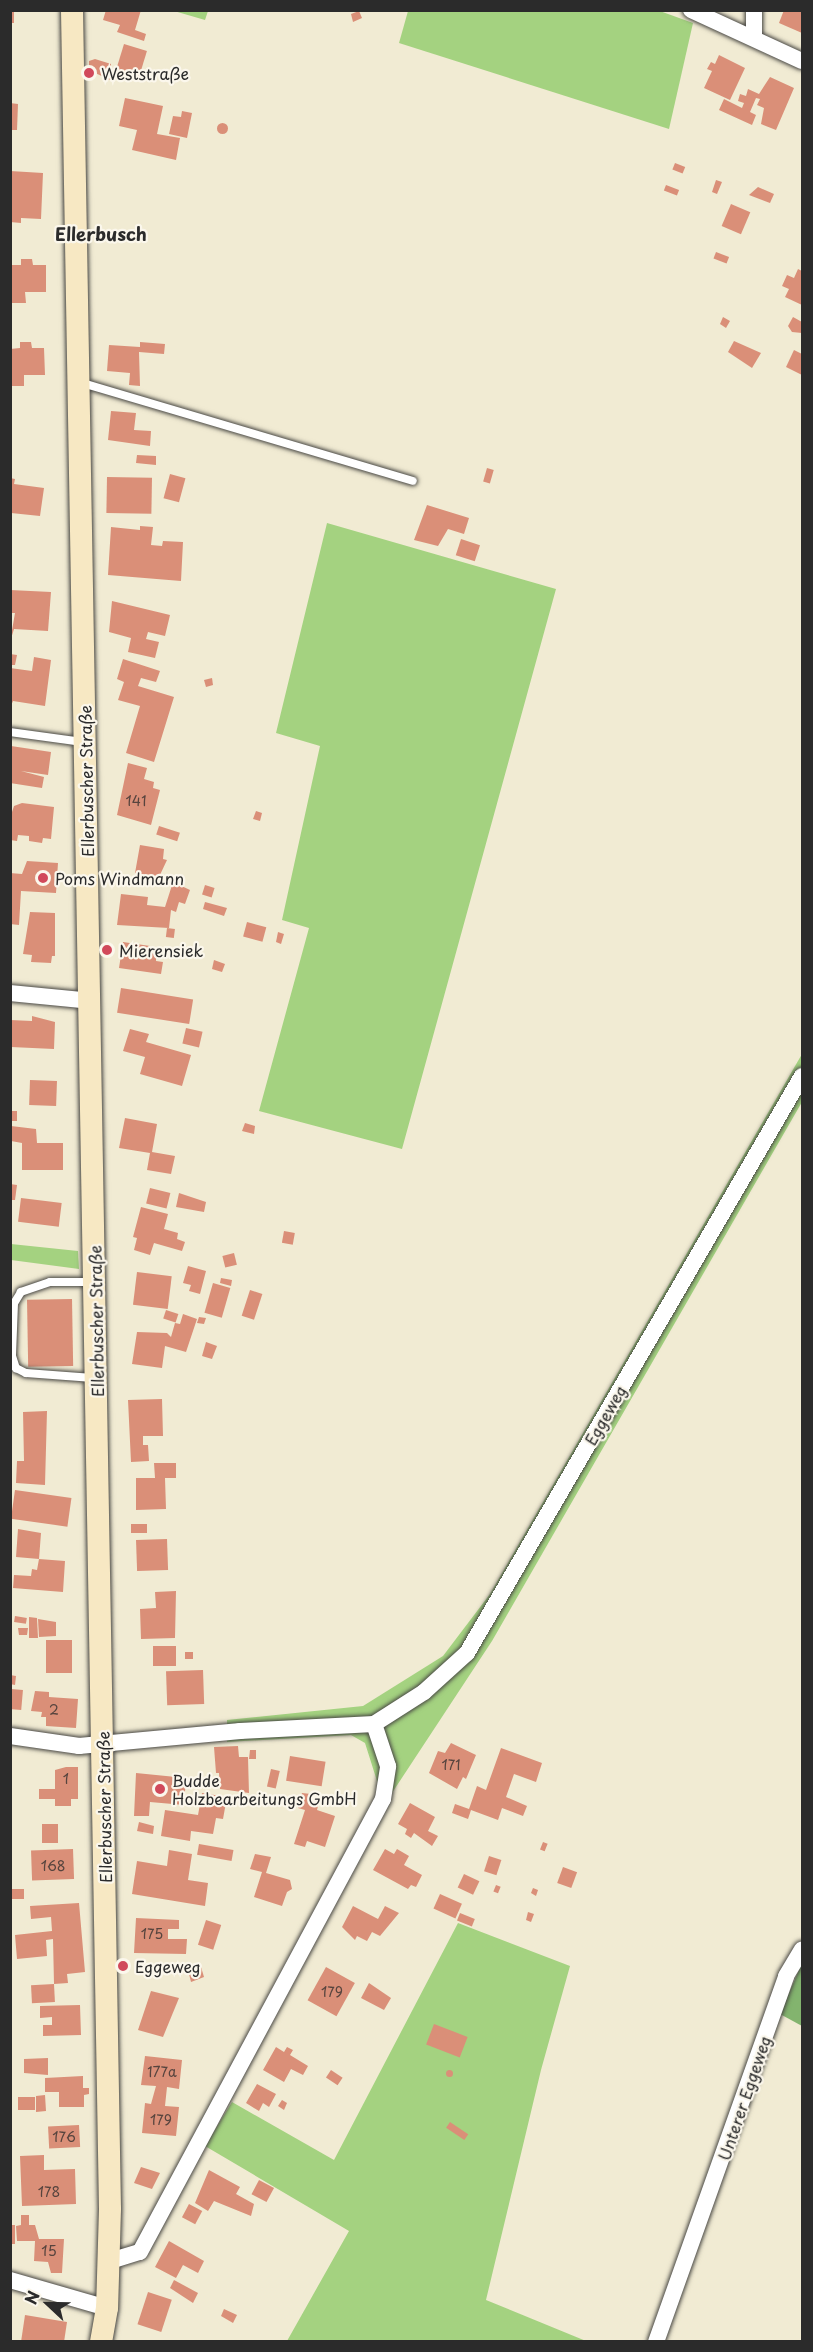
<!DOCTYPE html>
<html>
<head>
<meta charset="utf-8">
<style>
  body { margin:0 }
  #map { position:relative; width:813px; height:2352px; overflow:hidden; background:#f1ebd3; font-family:"Playpen Sans",sans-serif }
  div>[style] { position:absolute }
  .green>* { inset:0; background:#a4d280 }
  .forest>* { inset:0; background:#83b46e }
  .building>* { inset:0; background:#da8f78; transform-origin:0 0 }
  .round { border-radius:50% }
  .roads { filter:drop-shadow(0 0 2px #494844) drop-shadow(0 0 2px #494844) }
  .service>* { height:8px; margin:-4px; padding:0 4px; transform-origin:4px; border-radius:4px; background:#fff }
  .minor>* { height:16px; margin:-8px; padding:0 8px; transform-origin:8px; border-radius:8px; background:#fff }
  .secondary>* { height:22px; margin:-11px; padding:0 11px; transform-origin:11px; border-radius:11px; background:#f7e8c3 }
  .dots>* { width:16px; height:16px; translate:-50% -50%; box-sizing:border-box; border:3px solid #fbf7ec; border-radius:50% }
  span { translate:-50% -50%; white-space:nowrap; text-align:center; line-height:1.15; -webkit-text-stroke:4.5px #fbf7ec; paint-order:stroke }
  .number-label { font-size:14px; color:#57443e }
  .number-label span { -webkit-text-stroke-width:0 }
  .poi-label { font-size:16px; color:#2b2b2b }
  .left { translate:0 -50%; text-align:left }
  .street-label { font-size:16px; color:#2b2b2b }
  .neighbourhood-label { font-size:18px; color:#2b2b2b; font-weight:700 }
  .frame { position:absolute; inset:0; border:12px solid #2b2b2b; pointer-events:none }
  .north { position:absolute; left:18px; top:2274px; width:60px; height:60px; -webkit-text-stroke:4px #fbf7ec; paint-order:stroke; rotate:292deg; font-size:16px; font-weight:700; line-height:24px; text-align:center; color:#2b2b2b }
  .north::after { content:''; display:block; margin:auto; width:21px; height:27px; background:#2b2b2b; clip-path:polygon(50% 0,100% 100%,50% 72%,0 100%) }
</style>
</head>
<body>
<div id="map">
  <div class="green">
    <i style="clip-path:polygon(657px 10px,693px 23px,669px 129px,399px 43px,408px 11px)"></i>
    <i style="clip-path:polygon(174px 11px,208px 10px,208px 11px,205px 20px)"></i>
    <i style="clip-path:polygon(327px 523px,556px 589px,402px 1149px,259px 1111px,309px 928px,282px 920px,320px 746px,276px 733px)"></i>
    <i style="clip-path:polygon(802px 1054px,802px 1102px,492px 1641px,390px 1796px,377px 1781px,365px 1743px,351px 1735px,227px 1742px,227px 1720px,363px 1706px,443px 1656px,490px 1594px)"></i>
    <i style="clip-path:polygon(11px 1244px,78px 1251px,79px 1269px,11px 1260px)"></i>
    <i style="clip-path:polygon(458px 1923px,570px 1966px,541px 2070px,486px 2300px,586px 2341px,287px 2341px,349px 2231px,205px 2146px,232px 2102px,334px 2160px)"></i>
  </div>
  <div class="forest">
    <i style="clip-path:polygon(802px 1963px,802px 2026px,780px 2014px)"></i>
  </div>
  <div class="building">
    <i style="left:10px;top:10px;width:4px;height:13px"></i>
    <i style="clip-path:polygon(106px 10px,141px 10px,135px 30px,146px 34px,144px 41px,117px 32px,120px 25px,103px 20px)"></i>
    <i style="clip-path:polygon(784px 10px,802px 10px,802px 33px,779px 23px)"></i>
    <i style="clip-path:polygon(359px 11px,362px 18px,353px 22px,351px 14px)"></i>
    <i style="left:124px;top:44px;width:24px;height:28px;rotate:17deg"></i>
    <i style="clip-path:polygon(719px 55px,745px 68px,730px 100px,704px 88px,712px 71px,707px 69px,711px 62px,715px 64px)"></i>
    <i style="clip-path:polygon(95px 59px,111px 64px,110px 80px,89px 70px,89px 61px)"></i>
    <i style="clip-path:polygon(770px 77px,794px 88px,776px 130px,761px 124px,764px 108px,757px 105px,760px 99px,756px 98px,750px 112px,756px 115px,752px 125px,719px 110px,724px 99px,742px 108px,744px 103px,738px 101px,740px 94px,746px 96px,748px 89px,759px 94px)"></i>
    <i style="clip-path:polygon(125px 98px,163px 106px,157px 134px,180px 138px,176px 160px,132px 150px,137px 130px,119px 126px)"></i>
    <i style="clip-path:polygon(10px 103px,18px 104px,17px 130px,10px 130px)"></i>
    <i style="clip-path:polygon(182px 111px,192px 113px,187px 138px,169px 134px,173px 116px,181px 117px)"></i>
    <i class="round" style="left:216.5px;top:122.5px;width:11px;height:11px"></i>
    <i style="left:675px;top:163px;width:11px;height:7px;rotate:22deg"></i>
    <i style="clip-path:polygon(10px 171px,43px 173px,41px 219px,21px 218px,21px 223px,10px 222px)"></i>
    <i style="clip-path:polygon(716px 180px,722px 182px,717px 194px,712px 192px)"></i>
    <i style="left:666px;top:185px;width:14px;height:6px;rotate:21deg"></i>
    <i style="clip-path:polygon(758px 187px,774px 194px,770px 203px,749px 195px)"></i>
    <i style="left:731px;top:204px;width:21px;height:24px;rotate:23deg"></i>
    <i style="left:716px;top:252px;width:14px;height:7px;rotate:21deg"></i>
    <i style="clip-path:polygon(21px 259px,32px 259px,33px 265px,46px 265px,46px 292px,25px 292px,26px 303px,10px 303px,10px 265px,21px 265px)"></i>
    <i style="clip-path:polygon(798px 269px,802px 271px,802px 305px,785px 297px,789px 289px,782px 286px,787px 275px,794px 278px)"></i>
    <i style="clip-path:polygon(723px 317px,730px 321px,726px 328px,720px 324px)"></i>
    <i style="clip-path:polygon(793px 317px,802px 322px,802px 333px,792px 332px,788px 326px)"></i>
    <i style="clip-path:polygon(734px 341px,761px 353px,752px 368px,728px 352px)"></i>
    <i style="clip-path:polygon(20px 342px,31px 342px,32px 348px,44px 348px,45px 375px,24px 375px,24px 386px,10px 386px,10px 349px,20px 348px)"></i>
    <i style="clip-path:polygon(140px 342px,165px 344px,164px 354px,139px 352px,140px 386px,129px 385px,130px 373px,107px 371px,109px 345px,140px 347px)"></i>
    <i style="clip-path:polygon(794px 350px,802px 354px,802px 375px,786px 367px)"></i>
    <i style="clip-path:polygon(111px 411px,136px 413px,134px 430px,151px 431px,150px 446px,108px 440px)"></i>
    <i style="clip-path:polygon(137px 455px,156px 456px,156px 465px,136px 463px)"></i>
    <i style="left:487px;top:468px;width:7px;height:14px;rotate:16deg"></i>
    <i style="left:170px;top:474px;width:16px;height:25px;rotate:15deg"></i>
    <i style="left:107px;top:477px;width:45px;height:36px;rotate:1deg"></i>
    <i style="clip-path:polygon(10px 478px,15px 479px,14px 484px,44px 488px,40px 516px,11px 513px)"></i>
    <i style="clip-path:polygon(427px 505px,469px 518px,464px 534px,448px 529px,438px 546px,414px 540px)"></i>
    <i style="clip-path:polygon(140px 526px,153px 527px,151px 545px,162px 546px,163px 541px,183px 542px,181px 581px,108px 575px,111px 527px,140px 530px)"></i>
    <i style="left:461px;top:539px;width:20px;height:17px;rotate:18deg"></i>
    <i style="clip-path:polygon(10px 590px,51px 592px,48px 631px,14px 629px,10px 642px,15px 613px,10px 613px)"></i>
    <i style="clip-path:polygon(112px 601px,170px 615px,165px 636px,148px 632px,146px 639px,159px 642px,155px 658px,128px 652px,131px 638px,109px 632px)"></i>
    <i style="clip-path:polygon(10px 654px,17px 655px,15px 665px,10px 665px)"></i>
    <i style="clip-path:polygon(34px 657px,51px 660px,45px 706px,13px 701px,10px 708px,10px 668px,32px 671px)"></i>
    <i style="clip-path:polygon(123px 659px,160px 671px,156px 682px,141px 678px,138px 686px,174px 697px,154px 762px,126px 753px,140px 706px,118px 700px,124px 682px,117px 679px)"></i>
    <i style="clip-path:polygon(212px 678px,213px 685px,206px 687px,204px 680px)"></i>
    <i style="clip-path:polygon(11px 746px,51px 752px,48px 775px,21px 771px,44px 777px,42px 788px,10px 783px)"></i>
    <i style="clip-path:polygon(128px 763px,147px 768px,144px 779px,154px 782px,153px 788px,160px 790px,151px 825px,117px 815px)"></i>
    <i style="clip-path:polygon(22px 803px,54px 807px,51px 839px,43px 838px,42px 843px,29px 841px,29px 836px,18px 835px,17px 841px,10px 840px,10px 818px,14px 806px)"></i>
    <i style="clip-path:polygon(256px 811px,262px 813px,260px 821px,253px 819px)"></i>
    <i style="left:159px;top:826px;width:22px;height:9px;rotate:18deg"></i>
    <i style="clip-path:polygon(140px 845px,164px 849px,163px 859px,167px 860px,159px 877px,135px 873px)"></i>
    <i style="clip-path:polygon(27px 861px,58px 863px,56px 893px,21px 891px,19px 925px,10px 924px,10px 873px,22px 874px)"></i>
    <i style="clip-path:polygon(173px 882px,190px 890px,185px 904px,179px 902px,176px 912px,171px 910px,169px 928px,117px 925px,121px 894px,148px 897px,147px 905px,165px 907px)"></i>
    <i style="left:205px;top:885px;width:10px;height:10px;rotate:17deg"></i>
    <i style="clip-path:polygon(205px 902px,227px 908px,224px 916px,203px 909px)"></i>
    <i style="clip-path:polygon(30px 912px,55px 913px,55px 956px,52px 956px,51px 963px,31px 962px,32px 955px,23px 954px)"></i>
    <i style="left:247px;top:922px;width:20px;height:15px;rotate:15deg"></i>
    <i style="left:167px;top:928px;width:8px;height:9px;rotate:7deg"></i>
    <i style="clip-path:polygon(278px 932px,284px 934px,281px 944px,276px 942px)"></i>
    <i style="clip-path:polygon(123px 942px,150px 946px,149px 953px,156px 954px,156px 961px,163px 962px,161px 974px,119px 968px)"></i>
    <i style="left:167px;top:948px;width:10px;height:7px;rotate:11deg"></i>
    <i style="clip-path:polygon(214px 960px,225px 964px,222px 972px,212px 969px)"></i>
    <i style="left:121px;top:988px;width:73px;height:25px;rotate:9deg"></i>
    <i style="clip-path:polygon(32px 1016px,55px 1022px,54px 1049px,11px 1047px,10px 1020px,32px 1021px)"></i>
    <i style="left:186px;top:1028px;width:17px;height:16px;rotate:13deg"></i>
    <i style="clip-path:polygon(130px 1029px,149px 1034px,146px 1042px,191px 1055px,182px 1086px,140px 1074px,145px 1057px,123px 1051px)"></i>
    <i style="left:30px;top:1080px;width:27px;height:25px;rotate:2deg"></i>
    <i style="left:10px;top:1111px;width:7px;height:10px"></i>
    <i style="clip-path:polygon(125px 1118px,157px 1124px,152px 1152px,175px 1156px,171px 1174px,147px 1170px,150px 1153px,119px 1148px)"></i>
    <i style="clip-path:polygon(245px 1123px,255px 1126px,254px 1134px,242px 1131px)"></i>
    <i style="clip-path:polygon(11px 1126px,36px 1129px,37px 1143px,63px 1143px,63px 1170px,22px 1170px,22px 1143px,11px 1141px)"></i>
    <i style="clip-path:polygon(10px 1184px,17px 1185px,15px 1200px,10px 1200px)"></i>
    <i style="left:150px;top:1188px;width:21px;height:16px;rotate:14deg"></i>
    <i style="clip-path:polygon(179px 1193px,206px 1202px,204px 1212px,176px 1207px)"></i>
    <i style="left:21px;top:1198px;width:41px;height:24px;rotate:7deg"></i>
    <i style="clip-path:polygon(141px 1207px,168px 1214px,164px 1229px,178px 1233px,177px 1239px,185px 1242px,182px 1251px,154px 1243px,150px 1255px,134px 1250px,137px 1238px,133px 1237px)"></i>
    <i style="left:284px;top:1231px;width:11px;height:12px;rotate:10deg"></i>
    <i style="left:234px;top:1253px;width:12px;height:12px;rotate:76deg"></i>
    <i style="clip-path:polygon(188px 1266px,206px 1271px,200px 1294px,189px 1291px,191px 1285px,183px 1283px)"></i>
    <i style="left:137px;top:1272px;width:35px;height:33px;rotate:7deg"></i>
    <i style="clip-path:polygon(221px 1278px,232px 1280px,231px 1286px,220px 1283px)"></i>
    <i style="left:213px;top:1283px;width:18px;height:31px;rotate:16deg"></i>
    <i style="left:250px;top:1290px;width:13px;height:27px;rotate:18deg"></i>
    <i style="left:72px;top:1299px;width:67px;height:45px;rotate:89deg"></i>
    <i style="left:166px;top:1310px;width:13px;height:9px;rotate:18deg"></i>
    <i style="clip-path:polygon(183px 1314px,197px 1319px,186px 1352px,165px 1346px,162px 1368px,132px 1364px,137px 1332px,167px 1333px,171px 1337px,175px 1323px,180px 1324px)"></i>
    <i style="clip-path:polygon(199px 1317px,206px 1318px,204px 1324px,197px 1323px)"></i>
    <i style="clip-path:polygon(206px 1342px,217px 1346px,212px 1359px,202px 1356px)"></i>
    <i style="clip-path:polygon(162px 1399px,163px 1436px,143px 1436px,143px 1445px,148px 1445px,149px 1461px,131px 1462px,128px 1400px)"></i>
    <i style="clip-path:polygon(47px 1411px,45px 1485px,16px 1483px,17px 1461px,24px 1461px,23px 1412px)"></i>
    <i style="clip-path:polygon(154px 1463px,176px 1463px,176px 1478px,165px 1478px,166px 1509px,136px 1510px,136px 1478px,155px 1478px)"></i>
    <i style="left:15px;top:1490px;width:57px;height:29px;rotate:8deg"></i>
    <i style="left:131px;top:1524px;width:16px;height:9px"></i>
    <i style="clip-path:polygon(18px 1529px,41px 1533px,39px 1559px,65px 1561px,63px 1592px,13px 1588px,14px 1575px,31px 1576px,32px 1569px,37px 1570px,39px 1559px,16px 1557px)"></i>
    <i style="left:167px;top:1539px;width:31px;height:31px;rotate:88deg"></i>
    <i style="clip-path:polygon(176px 1591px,175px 1638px,141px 1639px,140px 1609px,156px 1608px,155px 1592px)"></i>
    <i style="left:15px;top:1616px;width:12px;height:6px;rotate:9deg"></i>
    <i style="clip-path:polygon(29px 1617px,37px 1618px,38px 1638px,29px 1638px)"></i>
    <i style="clip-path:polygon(38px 1619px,56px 1622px,56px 1636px,39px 1637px)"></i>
    <i style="clip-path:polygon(18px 1628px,28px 1628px,27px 1635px,19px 1635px)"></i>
    <i style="left:46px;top:1640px;width:26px;height:33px"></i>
    <i style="left:176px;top:1646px;width:20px;height:23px;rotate:90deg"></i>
    <i style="left:185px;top:1652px;width:8px;height:7px"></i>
    <i style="left:203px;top:1670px;width:34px;height:37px;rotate:88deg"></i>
    <i style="clip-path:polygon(10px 1675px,16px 1676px,15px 1685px,10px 1684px)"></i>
    <i style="left:11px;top:1689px;width:12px;height:20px;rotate:5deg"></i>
    <i style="clip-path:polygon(35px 1691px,49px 1692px,49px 1697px,78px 1699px,76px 1728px,46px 1726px,46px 1717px,41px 1717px,42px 1712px,31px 1711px)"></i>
    <i style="clip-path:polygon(451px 1743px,476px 1755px,466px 1779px,463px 1777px,457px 1789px,429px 1773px,438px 1751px,445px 1753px)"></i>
    <i style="clip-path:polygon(238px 1746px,239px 1757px,248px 1757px,249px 1793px,220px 1789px,219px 1773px,216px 1773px,214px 1747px)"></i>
    <i style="clip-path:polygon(501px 1748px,542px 1763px,536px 1782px,514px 1774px,506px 1797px,527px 1806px,523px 1816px,502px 1808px,498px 1820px,471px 1810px,468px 1819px,452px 1813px,455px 1804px,469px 1809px,477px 1786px,486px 1790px)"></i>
    <i style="clip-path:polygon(250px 1750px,256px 1750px,256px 1759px,249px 1759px)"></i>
    <i style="left:290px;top:1756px;width:36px;height:25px;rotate:9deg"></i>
    <i style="clip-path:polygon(66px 1767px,78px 1767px,78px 1799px,71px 1799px,71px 1806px,55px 1806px,55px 1799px,39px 1799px,39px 1789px,55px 1789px,55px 1770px)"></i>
    <i style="left:271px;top:1769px;width:9px;height:18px;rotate:13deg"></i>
    <i style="clip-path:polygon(136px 1773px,186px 1778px,184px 1805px,150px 1802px,149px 1816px,134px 1816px)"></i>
    <i style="clip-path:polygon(202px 1793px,227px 1797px,223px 1819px,216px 1818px,213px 1834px,191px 1831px,190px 1841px,161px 1836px,165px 1810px,198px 1815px)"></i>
    <i style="clip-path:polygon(302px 1793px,311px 1794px,308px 1803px,318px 1806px,317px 1810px,335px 1816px,325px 1847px,307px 1841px,305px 1847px,294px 1844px,305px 1810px,298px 1808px)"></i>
    <i style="clip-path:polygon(410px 1803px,435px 1817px,428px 1831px,438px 1836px,432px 1846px,414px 1833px,411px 1838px,405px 1834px,407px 1829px,398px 1824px)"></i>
    <i style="clip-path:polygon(139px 1822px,154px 1826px,153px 1834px,137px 1831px)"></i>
    <i style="left:42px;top:1824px;width:16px;height:19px"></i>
    <i style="left:543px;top:1842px;width:5px;height:8px;rotate:22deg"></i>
    <i style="left:199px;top:1844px;width:35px;height:11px;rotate:10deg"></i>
    <i style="left:73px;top:1849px;width:30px;height:42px;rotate:88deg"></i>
    <i style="clip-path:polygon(385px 1849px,394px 1854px,397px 1849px,409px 1856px,404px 1865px,422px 1875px,416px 1887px,411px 1885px,408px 1889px,373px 1870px)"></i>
    <i style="clip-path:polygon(169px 1850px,192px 1854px,188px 1880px,208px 1883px,205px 1906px,132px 1894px,137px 1861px,167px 1866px)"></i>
    <i style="clip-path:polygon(255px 1854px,271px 1857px,266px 1873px,290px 1880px,292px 1889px,287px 1892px,282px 1906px,254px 1897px,262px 1872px,250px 1869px)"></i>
    <i style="left:489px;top:1856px;width:13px;height:16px;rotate:18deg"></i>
    <i style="left:563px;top:1867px;width:15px;height:17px;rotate:20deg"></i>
    <i style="left:464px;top:1874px;width:17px;height:15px;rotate:25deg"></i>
    <i style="left:496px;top:1885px;width:5px;height:7px;rotate:22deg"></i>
    <i style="clip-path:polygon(533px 1888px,538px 1890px,536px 1896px,531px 1893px)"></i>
    <i style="left:24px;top:1889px;width:10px;height:14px;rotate:90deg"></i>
    <i style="left:440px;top:1894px;width:24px;height:16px;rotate:24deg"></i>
    <i style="clip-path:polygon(79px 1903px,85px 1972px,67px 1974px,68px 1983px,54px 1984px,53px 1939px,46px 1940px,47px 1956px,17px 1959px,15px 1935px,52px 1931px,51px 1917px,31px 1919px,30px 1906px)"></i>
    <i style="clip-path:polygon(353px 1906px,378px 1919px,385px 1906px,399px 1913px,380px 1936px,372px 1932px,367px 1941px,357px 1936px,355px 1940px,342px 1927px)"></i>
    <i style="clip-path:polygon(528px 1912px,534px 1914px,531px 1922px,526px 1920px)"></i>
    <i style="left:460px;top:1913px;width:16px;height:8px;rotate:22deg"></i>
    <i style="clip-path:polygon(136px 1918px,179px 1920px,179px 1929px,168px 1929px,168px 1939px,187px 1939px,186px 1954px,134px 1953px)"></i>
    <i style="left:206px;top:1920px;width:16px;height:26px;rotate:18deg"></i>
    <i style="clip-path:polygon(201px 1967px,204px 1977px,191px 1982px,189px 1974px)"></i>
    <i style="left:326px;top:1967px;width:33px;height:38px;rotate:29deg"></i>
    <i style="clip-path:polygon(369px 1983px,391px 1998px,384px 2010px,361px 1998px)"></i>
    <i style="left:54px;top:1984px;width:18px;height:23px;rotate:87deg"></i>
    <i style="clip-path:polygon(151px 1991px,179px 1998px,163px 2037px,138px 2030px)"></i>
    <i style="clip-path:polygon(80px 2005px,81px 2035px,43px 2036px,43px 2025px,52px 2025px,52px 2017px,40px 2018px,40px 2006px)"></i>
    <i style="left:434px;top:2024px;width:36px;height:22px;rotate:21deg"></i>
    <i style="clip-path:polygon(276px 2047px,284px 2052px,287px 2047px,293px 2050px,290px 2055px,308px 2066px,303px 2075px,291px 2069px,284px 2082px,263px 2070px)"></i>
    <i style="clip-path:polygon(145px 2056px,182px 2060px,179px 2089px,167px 2087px,165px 2106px,179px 2107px,176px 2136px,142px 2133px,145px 2103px,151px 2104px,156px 2086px,141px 2085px)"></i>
    <i style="clip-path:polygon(48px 2058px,48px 2075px,24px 2073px,24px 2059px)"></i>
    <i class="round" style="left:445.5px;top:2069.5px;width:7px;height:7px"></i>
    <i style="left:331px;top:2070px;width:14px;height:9px;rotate:34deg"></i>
    <i style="clip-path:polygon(83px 2076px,83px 2088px,89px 2088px,89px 2094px,84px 2095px,84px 2107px,59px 2107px,59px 2092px,45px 2092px,45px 2078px)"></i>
    <i style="clip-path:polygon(257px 2084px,276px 2094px,269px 2107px,263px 2103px,259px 2111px,246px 2103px)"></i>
    <i style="clip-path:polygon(45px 2095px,46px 2111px,36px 2112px,36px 2096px)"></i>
    <i style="left:35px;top:2097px;width:13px;height:17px;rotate:90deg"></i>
    <i style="clip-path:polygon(282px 2100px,287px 2103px,284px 2110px,278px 2106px)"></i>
    <i style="left:450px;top:2122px;width:22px;height:7px;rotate:34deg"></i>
    <i style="left:79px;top:2125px;width:22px;height:31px;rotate:87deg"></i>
    <i style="clip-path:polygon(44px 2155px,44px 2170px,75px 2169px,76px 2204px,22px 2206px,20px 2156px)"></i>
    <i style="clip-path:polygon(141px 2167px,160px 2173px,152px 2189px,134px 2183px)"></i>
    <i style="clip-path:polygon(209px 2170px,240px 2187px,236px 2194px,254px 2204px,251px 2216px,214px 2201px,208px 2211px,195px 2203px)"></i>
    <i style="left:259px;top:2180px;width:17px;height:16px;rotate:28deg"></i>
    <i style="left:189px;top:2204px;width:15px;height:15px;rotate:28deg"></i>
    <i style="clip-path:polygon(21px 2215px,29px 2215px,29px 2225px,35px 2225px,39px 2239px,64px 2239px,62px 2273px,51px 2273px,48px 2262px,34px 2261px,35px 2241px,17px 2241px,16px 2226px,21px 2225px)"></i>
    <i style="left:10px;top:2225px;width:5px;height:19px"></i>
    <i style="clip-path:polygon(169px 2241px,204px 2261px,198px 2273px,183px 2265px,176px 2278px,155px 2267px)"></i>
    <i style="clip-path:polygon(174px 2280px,198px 2293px,193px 2303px,170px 2288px)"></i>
    <i style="left:148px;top:2292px;width:25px;height:34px;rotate:18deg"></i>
    <i style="clip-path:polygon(224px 2309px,237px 2315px,233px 2323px,221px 2316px)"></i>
    <i style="clip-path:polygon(25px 2315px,67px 2322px,64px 2342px,21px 2342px)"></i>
  </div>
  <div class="roads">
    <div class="service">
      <i style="left:79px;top:382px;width:348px;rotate:16.5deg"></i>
      <i style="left:10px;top:732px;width:73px;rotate:7.9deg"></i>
      <i style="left:92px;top:1282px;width:42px;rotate:180deg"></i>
      <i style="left:50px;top:1282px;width:31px;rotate:161deg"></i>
      <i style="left:21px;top:1292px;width:13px;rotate:122deg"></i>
      <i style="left:14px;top:1303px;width:53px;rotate:92.2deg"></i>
      <i style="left:12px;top:1356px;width:13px;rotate:72deg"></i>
      <i style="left:16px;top:1368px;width:11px;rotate:27deg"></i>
      <i style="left:26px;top:1373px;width:67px;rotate:4.3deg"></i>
    </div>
    <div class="minor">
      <i style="left:691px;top:10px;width:122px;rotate:24.7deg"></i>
      <i style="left:754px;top:38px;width:28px;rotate:-90deg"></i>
      <i style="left:10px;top:993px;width:82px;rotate:5.6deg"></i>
      <i style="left:10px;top:1736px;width:70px;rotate:8.2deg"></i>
      <i style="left:79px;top:1746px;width:162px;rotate:-5.3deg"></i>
      <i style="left:240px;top:1731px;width:134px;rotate:-3deg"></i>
      <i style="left:374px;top:1724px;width:59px;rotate:-32.6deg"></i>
      <i style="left:424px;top:1692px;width:58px;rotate:-42.2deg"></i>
      <i style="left:467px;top:1653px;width:667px;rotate:-59.86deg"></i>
      <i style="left:110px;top:2261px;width:31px;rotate:-17deg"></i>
      <i style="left:140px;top:2252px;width:514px;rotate:-61.79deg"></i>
      <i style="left:383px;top:1799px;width:33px;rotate:-81deg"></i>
      <i style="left:388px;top:1766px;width:44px;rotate:-108.4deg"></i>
      <i style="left:10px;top:2280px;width:101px;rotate:16.1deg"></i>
      <i style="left:656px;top:2342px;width:388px;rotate:-70.4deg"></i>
      <i style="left:786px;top:1976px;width:31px;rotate:-59deg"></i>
    </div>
    <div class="secondary">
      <i style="left:72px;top:10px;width:2199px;rotate:89.01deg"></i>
      <i style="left:110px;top:2209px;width:99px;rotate:91.7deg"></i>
      <i style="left:107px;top:2308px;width:35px;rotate:100deg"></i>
    </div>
  </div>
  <div class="dots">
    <i style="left:89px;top:73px;background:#d1495b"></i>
    <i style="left:43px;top:878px;background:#d1495b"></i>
    <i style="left:107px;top:950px;background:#d1495b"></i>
    <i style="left:160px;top:1789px;background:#d1495b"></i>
    <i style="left:123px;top:1966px;background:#d1495b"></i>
  </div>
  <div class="number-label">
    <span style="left:136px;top:801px">141</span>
    <span style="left:54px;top:1710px">2</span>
    <span style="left:451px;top:1765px">171</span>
    <span style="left:66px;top:1779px">1</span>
    <span style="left:53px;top:1866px">168</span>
    <span style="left:152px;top:1934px">175</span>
    <span style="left:332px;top:1992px">179</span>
    <span style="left:162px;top:2072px">177a</span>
    <span style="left:161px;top:2120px">179</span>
    <span style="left:64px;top:2137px">176</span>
    <span style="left:49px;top:2192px">178</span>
    <span style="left:49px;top:2251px">15</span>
  </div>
  <div class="poi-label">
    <span class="left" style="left:101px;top:73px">Weststraße</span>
    <span class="left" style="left:55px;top:878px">Poms Windmann</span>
    <span class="left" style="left:119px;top:950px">Mierensiek</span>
    <span class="left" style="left:172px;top:1789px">Budde<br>Holzbearbeitungs GmbH</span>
    <span class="left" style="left:135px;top:1966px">Eggeweg</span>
  </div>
  <div class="street-label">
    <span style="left:86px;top:781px;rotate:-91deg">Ellerbuscher Straße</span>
    <span style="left:96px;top:1321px;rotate:-91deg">Ellerbuscher Straße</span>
    <span style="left:605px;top:1415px;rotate:-60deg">Eggeweg</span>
    <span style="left:104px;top:1807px;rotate:-91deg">Ellerbuscher Straße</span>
    <span style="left:744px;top:2098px;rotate:-71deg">Unterer Eggeweg</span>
  </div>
  <div class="neighbourhood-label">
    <span style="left:101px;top:234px">Ellerbusch</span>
  </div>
  <div class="frame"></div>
  <div class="north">N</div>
</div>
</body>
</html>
